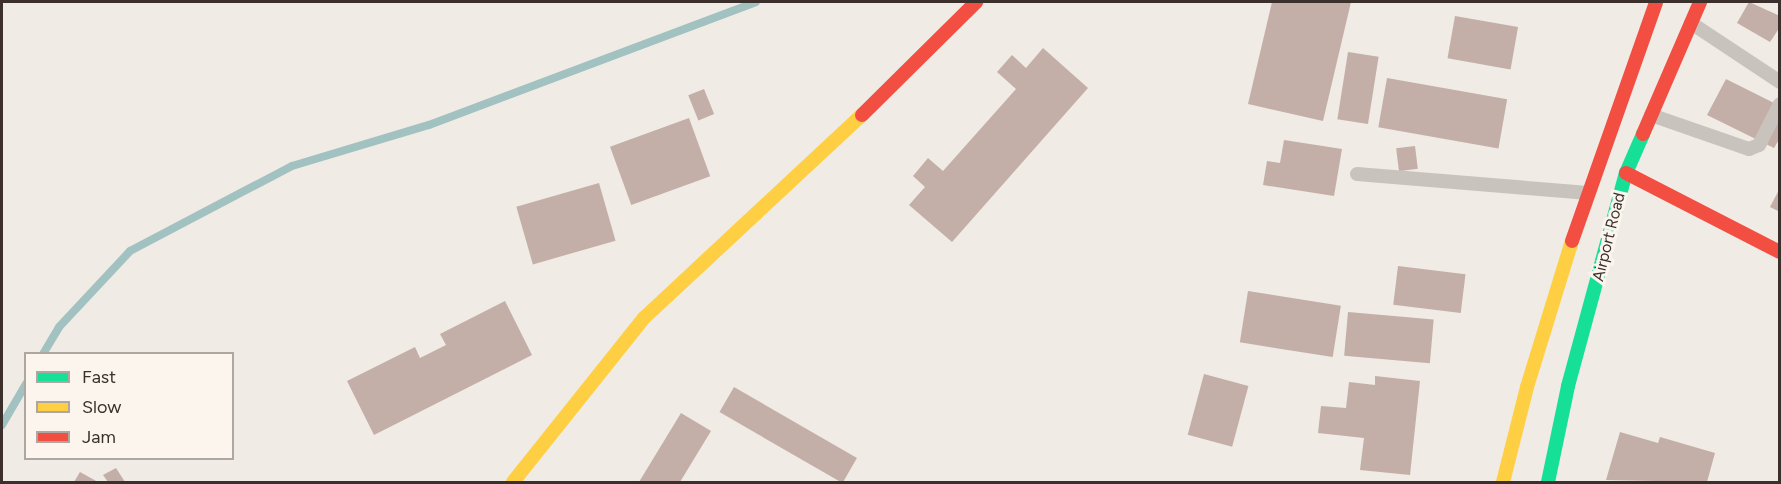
<!DOCTYPE html>
<html>
<head>
<meta charset="utf-8">
<style>
  body { margin:0 }
  #map { position:relative; width:1781px; height:484px; overflow:hidden; background:#f0ebe5; font-family:Figtree,sans-serif }
  div>[style] { position:absolute }
  .stream>* { height:8px; margin:-4px; padding:0 4px; transform-origin:4px; border-radius:4px; background:#a1c2c1 }
  .building>* { inset:0; background:#c3afa7; transform-origin:0 0 }
  .lane>* { height:14px; margin:-7px; padding:0 7px; transform-origin:7px; border-radius:7px; background:#c9c3be }
  .fast>* { height:14px; margin:-7px; padding:0 7px; transform-origin:7px; border-radius:7px; background:#16e098 }
  .slow>* { height:14px; margin:-7px; padding:0 7px; transform-origin:7px; border-radius:7px; background:#ffcf43 }
  .jam>* { height:14px; margin:-7px; padding:0 7px; transform-origin:7px; border-radius:7px; background:#f24e42 }
  span { translate:-50% -50%; white-space:nowrap; text-align:center; line-height:1.15; -webkit-text-stroke:6px #fbf5ee; paint-order:stroke }
  .street-label { font-size:16px; color:#3b302b }
  .frame { position:absolute; inset:0; border:3px solid #3b302b; pointer-events:none }
  .legend { position:absolute; left:24px; top:352px; width:210px; height:108px; box-sizing:border-box; background:#fbf5ee; border:2px solid #aea6a0; margin:0; padding:8px 10px; list-style:none; font-size:18px; color:#3b302b }
  .legend li { display:flex; align-items:center; gap:12px; height:30px }
  .legend b { width:30px; border:2px solid #aea6a0 }
</style>
</head>
<body>
<div id="map">
  <div class="stream">
    <i style="left:43px;top:354px;width:31px;rotate:-59deg"></i>
    <i style="left:59px;top:327px;width:104px;rotate:-46.9deg"></i>
    <i style="left:130px;top:251px;width:183px;rotate:-27.7deg"></i>
    <i style="left:292px;top:166px;width:143px;rotate:-16.7deg"></i>
    <i style="left:429px;top:125px;width:349px;rotate:-20.6deg"></i>
    <i style="left:2px;top:425px;width:48px;rotate:-59.7deg"></i>
  </div>
  <div class="building">
    <i style="clip-path:polygon(1272px 2px,1351px 2px,1323px 121px,1248px 104px)"></i>
    <i style="clip-path:polygon(1749px 2px,1780px 16px,1780px 27px,1770px 42px,1737px 23px)"></i>
    <i style="left:1455px;top:16px;width:64px;height:43px;rotate:10deg"></i>
    <i style="clip-path:polygon(1043px 48px,1088px 88px,952px 242px,909px 205px,925px 187px,913px 176px,928px 158px,943px 171px,1016px 89px,997px 72px,1012px 55px,1026px 68px)"></i>
    <i style="left:1348px;top:52px;width:31px;height:68px;rotate:9deg"></i>
    <i style="left:1387px;top:78px;width:122px;height:50px;rotate:10deg"></i>
    <i style="clip-path:polygon(1726px 79px,1780px 106px,1780px 138px,1774px 148px,1707px 115px)"></i>
    <i style="left:704px;top:89px;width:27px;height:17px;rotate:68deg"></i>
    <i style="left:689px;top:118px;width:62px;height:84px;rotate:70deg"></i>
    <i style="clip-path:polygon(1284px 140px,1342px 149px,1334px 196px,1263px 185px,1267px 161px,1280px 163px)"></i>
    <i style="left:1415px;top:146px;width:23px;height:19px;rotate:83deg"></i>
    <i style="left:599px;top:183px;width:60px;height:86px;rotate:74deg"></i>
    <i style="clip-path:polygon(1780px 188px,1780px 212px,1770px 207px)"></i>
    <i style="left:1398px;top:266px;width:68px;height:39px;rotate:7deg"></i>
    <i style="left:1248px;top:291px;width:94px;height:52px;rotate:9deg"></i>
    <i style="clip-path:polygon(505px 301px,532px 355px,374px 435px,347px 381px,415px 347px,420px 358px,446px 345px,440px 334px)"></i>
    <i style="left:1348px;top:312px;width:86px;height:44px;rotate:5deg"></i>
    <i style="left:1204px;top:374px;width:46px;height:63px;rotate:15deg"></i>
    <i style="clip-path:polygon(1375px 376px,1420px 381px,1410px 475px,1360px 470px,1364px 438px,1318px 433px,1321px 406px,1346px 408px,1349px 382px,1375px 385px)"></i>
    <i style="left:734px;top:387px;width:142px;height:29px;rotate:30deg"></i>
    <i style="clip-path:polygon(681px 413px,711px 431px,680px 482px,639px 482px)"></i>
    <i style="clip-path:polygon(1620px 432px,1658px 443px,1660px 437px,1715px 453px,1707px 482px,1606px 480px)"></i>
    <i style="clip-path:polygon(116px 468px,125px 482px,108px 482px,103px 475px)"></i>
    <i style="clip-path:polygon(80px 472px,98px 482px,74px 482px)"></i>
  </div>
  <div class="lane">
    <i style="left:1691px;top:23px;width:107px;rotate:33.5deg"></i>
    <i style="left:1651px;top:115px;width:104px;rotate:19.1deg"></i>
    <i style="left:1749px;top:149px;width:11px;rotate:-22deg"></i>
    <i style="left:1759px;top:145px;width:46px;rotate:-62.9deg"></i>
    <i style="left:1357px;top:174px;width:232px;rotate:4.7deg"></i>
  </div>
  <div class="fast">
    <i style="left:1548px;top:482px;width:98px;rotate:-78.2deg"></i>
    <i style="left:1568px;top:386px;width:221px;rotate:-74.8deg"></i>
    <i style="left:1626px;top:173px;width:43px;rotate:-66.4deg"></i>
  </div>
  <div class="slow">
    <i style="left:513px;top:482px;width:210px;rotate:-51.4deg"></i>
    <i style="left:644px;top:318px;width:298px;rotate:-43deg"></i>
    <i style="left:1503px;top:482px;width:98px;rotate:-75.8deg"></i>
    <i style="left:1527px;top:387px;width:153px;rotate:-72.9deg"></i>
  </div>
  <div class="jam">
    <i style="left:862px;top:115px;width:161px;rotate:-44.7deg"></i>
    <i style="left:1643px;top:134px;width:144px;rotate:-66.6deg"></i>
    <i style="left:1626px;top:173px;width:173px;rotate:27.2deg"></i>
    <i style="left:1572px;top:241px;width:253px;rotate:-70.6deg"></i>
  </div>
  <div class="street-label">
    <span style="left:1609px;top:237px;rotate:-76deg">Airport Road</span>
  </div>
  <div class="frame"></div>
  <ul class="legend">
  <li><b style="height:8px;background:#16e098"></b>Fast</li>
  <li><b style="height:8px;background:#ffcf43"></b>Slow</li>
  <li><b style="height:8px;background:#f24e42"></b>Jam</li>
  </ul>
</div>
</body>
</html>
